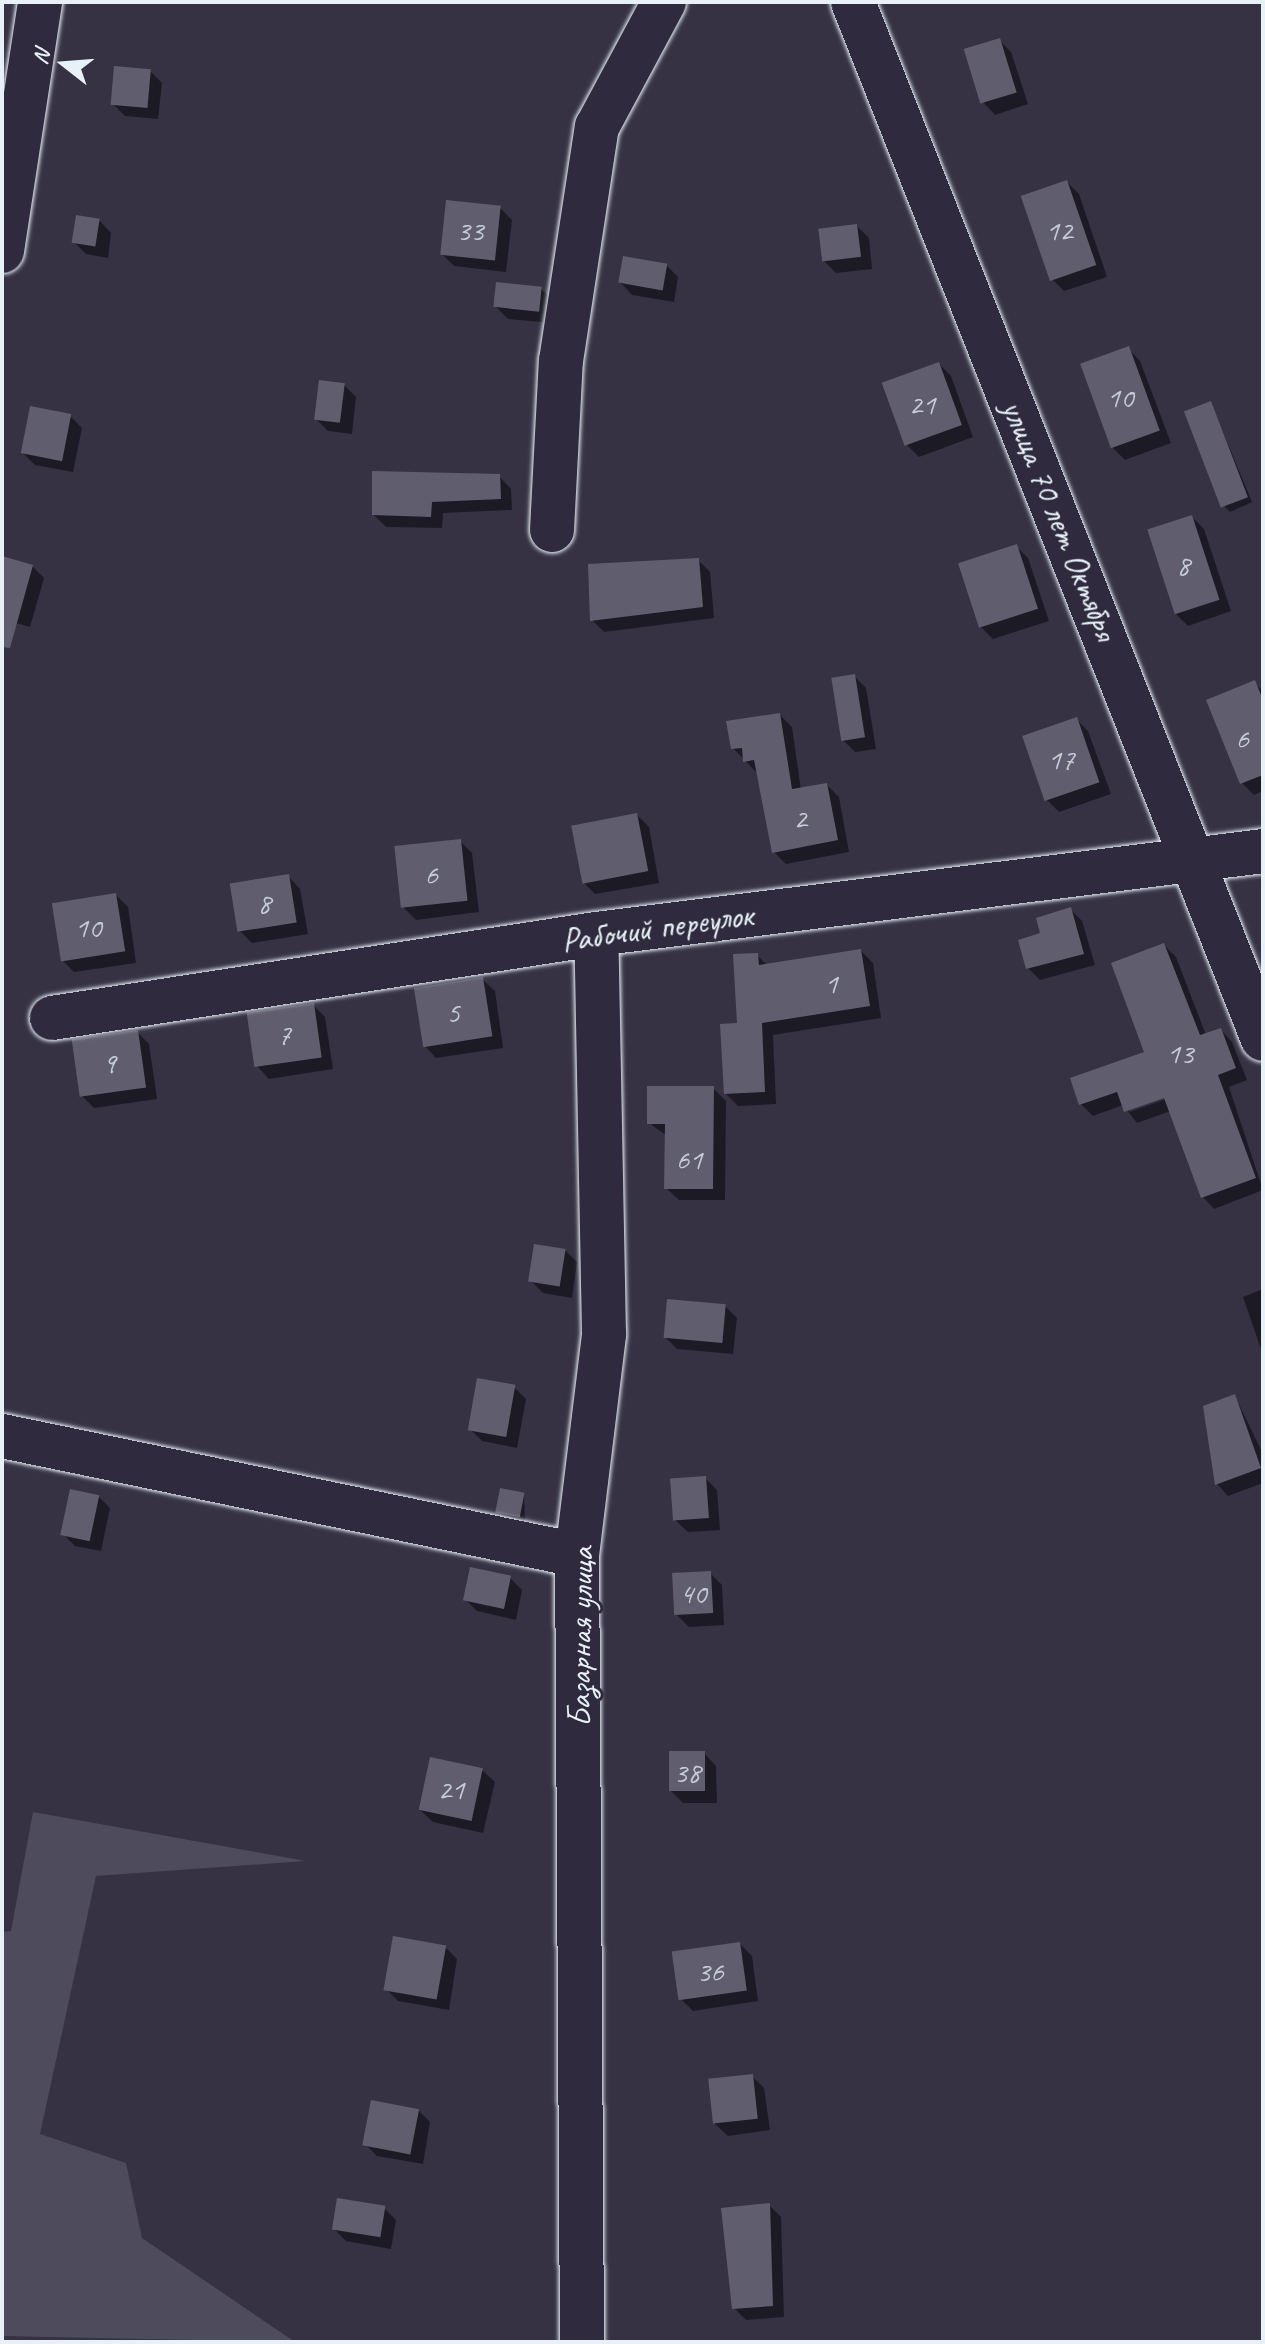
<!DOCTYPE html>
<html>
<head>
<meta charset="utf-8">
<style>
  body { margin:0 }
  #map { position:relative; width:1265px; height:2344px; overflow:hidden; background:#363244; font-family:Caveat,sans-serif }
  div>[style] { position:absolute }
  .green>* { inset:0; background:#4d4b5c }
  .shadow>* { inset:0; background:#0007 }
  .building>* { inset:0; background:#605e6e; transform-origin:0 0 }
  .roads { filter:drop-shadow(0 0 2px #e8f1f8) drop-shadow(0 0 2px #e8f1f8) }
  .minor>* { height:44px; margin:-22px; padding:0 22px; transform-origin:22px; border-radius:22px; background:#2f2a3d }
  span { translate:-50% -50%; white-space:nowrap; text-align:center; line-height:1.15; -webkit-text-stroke:6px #2f2a3d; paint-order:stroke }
  .number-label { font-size:30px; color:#c6ccd6 }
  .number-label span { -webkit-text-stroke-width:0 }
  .street-label { font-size:34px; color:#e8f1f8 }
  .frame { position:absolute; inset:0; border:4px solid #e8f1f8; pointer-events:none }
  .north { position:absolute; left:24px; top:24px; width:80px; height:80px; -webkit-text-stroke:6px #2f2a3d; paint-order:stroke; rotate:287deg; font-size:22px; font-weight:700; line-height:32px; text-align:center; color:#e8f1f8 }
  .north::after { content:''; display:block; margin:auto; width:28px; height:36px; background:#e8f1f8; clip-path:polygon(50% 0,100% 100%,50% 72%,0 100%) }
</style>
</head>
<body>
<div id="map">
  <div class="green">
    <i style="clip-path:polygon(33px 1812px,306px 1861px,96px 1876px,40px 2134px,126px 2163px,142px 2238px,295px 2342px,2px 2336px,2px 1932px,11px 1931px)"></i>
  </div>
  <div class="shadow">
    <i style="clip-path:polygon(999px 40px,1011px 52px,1028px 104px,995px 115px,983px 102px)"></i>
    <i style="clip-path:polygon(150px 71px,162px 83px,158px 119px,125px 116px,113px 104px)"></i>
    <i style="clip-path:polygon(1067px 182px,1079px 194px,1107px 277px,1064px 291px,1052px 279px)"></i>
    <i style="clip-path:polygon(500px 208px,512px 220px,506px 272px,454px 266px,442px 254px)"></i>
    <i style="clip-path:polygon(99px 220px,111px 233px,108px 258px,86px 254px,74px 242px)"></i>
    <i style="clip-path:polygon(857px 226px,869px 238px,872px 269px,836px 273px,824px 261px)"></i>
    <i style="clip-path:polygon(666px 265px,678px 277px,674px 302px,632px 295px,620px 282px)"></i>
    <i style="clip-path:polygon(541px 289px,554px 301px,552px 323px,508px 319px,496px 307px)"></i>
    <i style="clip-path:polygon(1128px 348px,1140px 361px,1171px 443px,1125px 460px,1113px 448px)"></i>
    <i style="clip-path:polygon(939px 364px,951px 376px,973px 437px,919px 457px,907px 445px)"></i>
    <i style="clip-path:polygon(344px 385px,356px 397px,352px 434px,328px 431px,316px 419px)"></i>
    <i style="clip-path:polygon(1211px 403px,1252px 502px,1230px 512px,1225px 507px)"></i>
    <i style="clip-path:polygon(70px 416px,82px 428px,73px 472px,35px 465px,23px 453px)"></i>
    <i style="clip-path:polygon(499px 476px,511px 489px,512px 510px,443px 513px,442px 528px,386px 527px,374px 515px)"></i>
    <i style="clip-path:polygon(1192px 517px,1204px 529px,1231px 611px,1188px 626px,1176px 614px)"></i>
    <i style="clip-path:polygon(1016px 546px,1028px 558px,1049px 621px,993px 639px,981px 627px)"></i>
    <i style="clip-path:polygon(2px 558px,32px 566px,44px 578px,30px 627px,2px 619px)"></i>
    <i style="clip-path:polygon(698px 560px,710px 572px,714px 618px,604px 632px,592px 620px)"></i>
    <i style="clip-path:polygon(854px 676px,866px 688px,876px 749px,855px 752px,843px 740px)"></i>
    <i style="clip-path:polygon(1254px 683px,1263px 691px,1263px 791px,1254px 795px,1242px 783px)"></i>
    <i style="clip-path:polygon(780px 715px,792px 727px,801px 790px,827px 785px,839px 797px,849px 852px,786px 864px,774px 852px,757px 773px,733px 748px)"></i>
    <i style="clip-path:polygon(1076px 719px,1088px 731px,1111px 794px,1059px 812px,1047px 800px)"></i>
    <i style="clip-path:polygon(637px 815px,649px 827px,659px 883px,595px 894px,583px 882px)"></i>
    <i style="clip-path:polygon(460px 841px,472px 853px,479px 912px,416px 920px,404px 908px)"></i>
    <i style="clip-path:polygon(288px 876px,300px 889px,308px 934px,252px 943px,240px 931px)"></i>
    <i style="clip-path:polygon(116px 895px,128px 907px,136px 963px,74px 972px,62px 960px)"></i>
    <i style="clip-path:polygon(1070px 909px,1082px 921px,1095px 965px,1040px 980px,1028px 968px,1043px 935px)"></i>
    <i style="clip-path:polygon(evenodd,1164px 945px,1176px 957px,1206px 1035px,1221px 1030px,1232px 1042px,1247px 1080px,1229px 1087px,1263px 1190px,1214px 1209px,1203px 1197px,1171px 1111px,1137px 1123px,1123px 1105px,1093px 1116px,1081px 1104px,1147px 1054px,1164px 945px,1173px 1092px,1175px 1096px,1129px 1112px,1129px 1108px,1173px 1092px)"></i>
    <i style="clip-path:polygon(861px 951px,873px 963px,881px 1018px,773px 1035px,776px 1104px,738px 1106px,726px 1094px,757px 955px,768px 966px)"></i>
    <i style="clip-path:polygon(482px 979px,495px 991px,503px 1048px,436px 1058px,424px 1045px)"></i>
    <i style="clip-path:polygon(313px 1005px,325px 1017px,333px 1069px,269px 1079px,257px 1066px)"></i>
    <i style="clip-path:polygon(137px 1032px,149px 1044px,157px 1099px,94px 1108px,82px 1096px)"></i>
    <i style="clip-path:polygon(713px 1088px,726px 1101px,725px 1200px,679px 1200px,666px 1188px,667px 1136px,649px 1123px)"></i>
    <i style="clip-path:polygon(565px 1250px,577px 1262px,572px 1298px,543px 1293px,531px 1281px)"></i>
    <i style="clip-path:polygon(1263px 1289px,1263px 1355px,1243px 1297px)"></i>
    <i style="clip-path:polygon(725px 1306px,737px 1318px,733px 1354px,677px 1349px,665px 1337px)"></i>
    <i style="clip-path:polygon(514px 1387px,526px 1399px,517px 1448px,482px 1441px,470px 1429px)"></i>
    <i style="clip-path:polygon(1235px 1396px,1263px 1454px,1263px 1483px,1228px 1496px,1217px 1484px)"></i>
    <i style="clip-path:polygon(705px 1478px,717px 1490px,720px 1530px,688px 1532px,675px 1520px)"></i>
    <i style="clip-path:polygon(524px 1495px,525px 1522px,497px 1512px)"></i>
    <i style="clip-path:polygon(98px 1496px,110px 1508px,101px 1551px,75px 1546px,63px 1534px)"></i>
    <i style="clip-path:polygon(710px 1573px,722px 1585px,724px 1625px,689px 1627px,677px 1615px)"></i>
    <i style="clip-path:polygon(510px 1578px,522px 1590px,516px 1620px,477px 1611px,465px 1599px)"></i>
    <i style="clip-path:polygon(704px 1753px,716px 1766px,717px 1803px,683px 1803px,671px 1791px)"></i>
    <i style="clip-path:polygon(482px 1770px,495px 1782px,483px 1833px,433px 1822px,420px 1810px)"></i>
    <i style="clip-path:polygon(740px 1944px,752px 1956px,758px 2001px,693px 2011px,681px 1999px)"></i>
    <i style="clip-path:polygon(445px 1947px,457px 1959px,449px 2010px,398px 2001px,386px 1989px)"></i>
    <i style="clip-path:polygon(752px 2076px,764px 2088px,770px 2130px,728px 2136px,715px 2124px)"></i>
    <i style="clip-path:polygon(418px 2110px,430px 2122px,423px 2164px,377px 2156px,365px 2144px)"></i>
    <i style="clip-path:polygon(769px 2205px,781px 2217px,784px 2317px,746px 2320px,734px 2308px)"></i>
    <i style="clip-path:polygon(384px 2208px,396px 2220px,391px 2249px,346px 2241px,334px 2229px)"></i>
  </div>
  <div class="building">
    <i style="left:1000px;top:38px;width:57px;height:38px;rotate:73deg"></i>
    <i style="left:114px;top:66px;width:37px;height:39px;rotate:5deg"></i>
    <i style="left:1067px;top:180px;width:90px;height:49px;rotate:71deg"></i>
    <i style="left:446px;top:200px;width:55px;height:55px;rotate:6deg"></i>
    <i style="left:76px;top:215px;width:24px;height:28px;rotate:9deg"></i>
    <i style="left:857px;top:224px;width:33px;height:39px;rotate:83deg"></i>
    <i style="left:623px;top:256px;width:45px;height:27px;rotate:10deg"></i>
    <i style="left:496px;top:282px;width:46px;height:25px;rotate:6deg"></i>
    <i style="left:1129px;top:346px;width:90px;height:52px;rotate:70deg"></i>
    <i style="left:939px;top:362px;width:67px;height:61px;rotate:70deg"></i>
    <i style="left:319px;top:380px;width:26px;height:40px;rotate:7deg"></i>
    <i style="left:1211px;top:401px;width:103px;height:29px;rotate:69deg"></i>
    <i style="left:30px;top:406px;width:42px;height:48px;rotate:11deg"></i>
    <i style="clip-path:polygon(372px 471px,500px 474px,501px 499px,432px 502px,431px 517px,372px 515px)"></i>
    <i style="left:1192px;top:515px;width:89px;height:47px;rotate:72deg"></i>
    <i style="left:1017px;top:544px;width:68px;height:62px;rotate:72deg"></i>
    <i style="clip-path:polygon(2px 556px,33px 565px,10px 648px,2px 647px)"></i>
    <i style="clip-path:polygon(699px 558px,703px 607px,590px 621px,588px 564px)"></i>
    <i style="left:855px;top:674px;width:64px;height:24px;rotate:81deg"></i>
    <i style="clip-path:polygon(1255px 680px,1263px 700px,1263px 775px,1240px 784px,1206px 700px)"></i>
    <i style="clip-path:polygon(780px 713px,792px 789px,827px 783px,838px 840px,772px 853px,754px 760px,743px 762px,742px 748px,731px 749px,726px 721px)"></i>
    <i style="left:1077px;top:717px;width:69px;height:58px;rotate:71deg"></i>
    <i style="left:637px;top:813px;width:59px;height:67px;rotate:79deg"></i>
    <i style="left:461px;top:839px;width:62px;height:67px;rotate:84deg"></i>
    <i style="left:289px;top:874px;width:49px;height:60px;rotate:81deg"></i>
    <i style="left:116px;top:893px;width:59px;height:65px;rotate:81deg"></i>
    <i style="clip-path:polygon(1071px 907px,1084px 954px,1026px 969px,1018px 940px,1040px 933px,1036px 918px)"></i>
    <i style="clip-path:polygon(1164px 943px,1200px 1035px,1221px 1028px,1236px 1068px,1218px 1075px,1256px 1178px,1201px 1198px,1164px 1098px,1124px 1112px,1117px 1092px,1079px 1105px,1070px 1078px,1144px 1052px,1111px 963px)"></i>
    <i style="clip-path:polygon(861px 949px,870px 1006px,762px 1023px,765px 1092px,724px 1094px,720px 1024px,737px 1023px,733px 954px,758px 953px,759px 965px)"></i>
    <i style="left:483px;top:977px;width:60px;height:70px;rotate:81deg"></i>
    <i style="left:314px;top:1003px;width:55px;height:68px;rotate:82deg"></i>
    <i style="left:138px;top:1030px;width:58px;height:67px;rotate:82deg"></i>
    <i style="clip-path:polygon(647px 1086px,714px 1086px,713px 1189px,664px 1189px,665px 1124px,647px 1124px)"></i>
    <i style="left:534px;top:1244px;width:32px;height:38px;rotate:9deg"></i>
    <i style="left:667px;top:1299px;width:59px;height:39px;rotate:5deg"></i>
    <i style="left:477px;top:1378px;width:39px;height:53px;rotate:10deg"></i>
    <i style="clip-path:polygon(1235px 1394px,1261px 1468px,1215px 1485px,1203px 1406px)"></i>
    <i style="left:706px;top:1476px;width:42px;height:36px;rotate:86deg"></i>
    <i style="left:500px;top:1488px;width:25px;height:25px;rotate:11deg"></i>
    <i style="left:70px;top:1489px;width:30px;height:47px;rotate:12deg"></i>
    <i style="left:470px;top:1567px;width:42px;height:34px;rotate:12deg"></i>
    <i style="left:711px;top:1571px;width:42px;height:39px;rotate:87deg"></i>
    <i style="left:705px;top:1751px;width:40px;height:36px;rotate:90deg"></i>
    <i style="left:430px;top:1757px;width:54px;height:54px;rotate:12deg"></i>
    <i style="left:393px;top:1936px;width:54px;height:55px;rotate:10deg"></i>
    <i style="left:740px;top:1942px;width:49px;height:69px;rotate:82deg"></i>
    <i style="left:753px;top:2074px;width:45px;height:45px;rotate:84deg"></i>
    <i style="left:371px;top:2100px;width:49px;height:46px;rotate:11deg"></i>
    <i style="left:337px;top:2198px;width:49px;height:32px;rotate:9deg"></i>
    <i style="clip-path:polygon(770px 2203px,773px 2306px,732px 2309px,721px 2208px)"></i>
  </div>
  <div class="roads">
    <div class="minor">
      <i style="left:853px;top:2px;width:1115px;rotate:68.43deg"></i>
      <i style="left:2px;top:251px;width:252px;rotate:-81.3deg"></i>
      <i style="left:552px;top:530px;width:169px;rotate:-87deg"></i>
      <i style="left:561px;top:361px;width:237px;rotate:-81.3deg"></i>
      <i style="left:597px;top:127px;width:142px;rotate:-61.8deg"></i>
      <i style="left:52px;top:1018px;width:550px;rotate:-8.78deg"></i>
      <i style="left:596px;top:934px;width:672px;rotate:-7.09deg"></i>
      <i style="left:2px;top:1436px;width:587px;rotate:11.69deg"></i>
      <i style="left:582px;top:2342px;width:787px;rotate:-90.36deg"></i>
      <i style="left:577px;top:1555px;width:223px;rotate:-83deg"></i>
      <i style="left:604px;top:1334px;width:400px;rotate:-91.1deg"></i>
    </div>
  </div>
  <div class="number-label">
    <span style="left:470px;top:230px">33</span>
    <span style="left:1059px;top:230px">12</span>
    <span style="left:1120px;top:397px">10</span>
    <span style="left:922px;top:404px">21</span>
    <span style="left:1183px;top:565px">8</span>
    <span style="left:1242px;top:738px">6</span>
    <span style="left:1061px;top:759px">17</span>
    <span style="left:800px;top:818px">2</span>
    <span style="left:431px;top:874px">6</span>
    <span style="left:264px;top:903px">8</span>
    <span style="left:88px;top:927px">10</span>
    <span style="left:831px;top:983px">1</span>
    <span style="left:453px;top:1012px">5</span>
    <span style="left:284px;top:1034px">7</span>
    <span style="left:1180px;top:1053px">13</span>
    <span style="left:109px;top:1063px">9</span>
    <span style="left:689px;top:1159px">61</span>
    <span style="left:693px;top:1593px">40</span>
    <span style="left:687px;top:1772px">38</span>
    <span style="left:451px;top:1789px">21</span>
    <span style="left:710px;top:1971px">36</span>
  </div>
  <div class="street-label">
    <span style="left:1060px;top:520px;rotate:68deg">улица 70 лет Октября</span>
    <span style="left:657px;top:927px;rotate:-8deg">Рабочий переулок</span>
    <span style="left:580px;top:1637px;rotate:-89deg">Базарная улица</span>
  </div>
  <div class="frame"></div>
  <div class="north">N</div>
</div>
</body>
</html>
